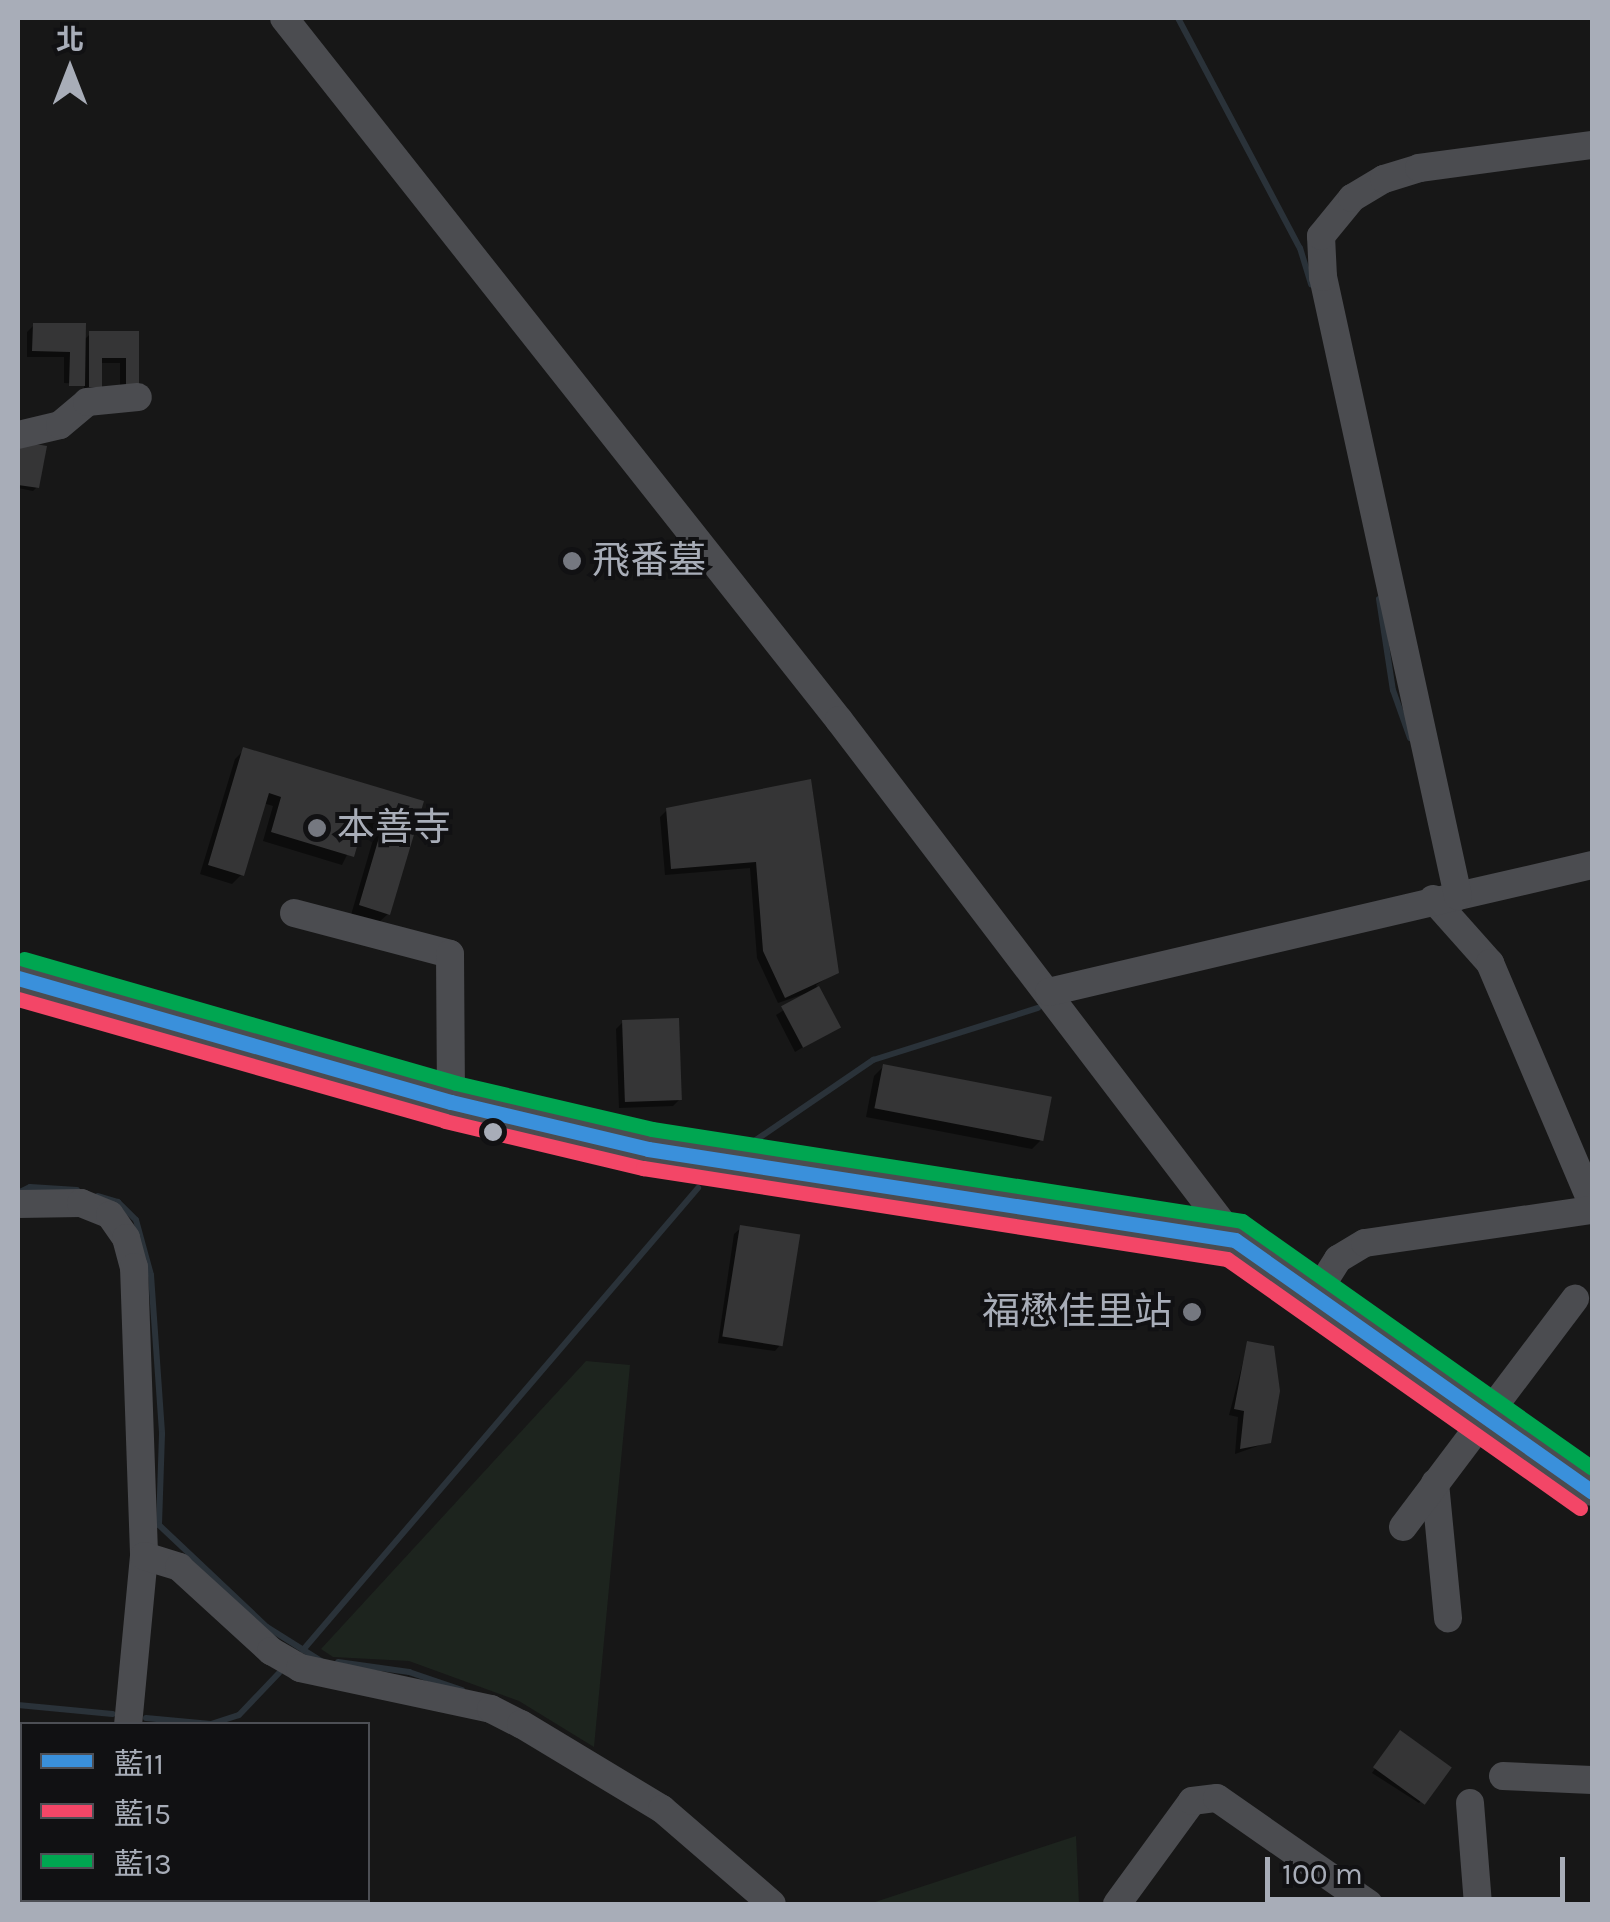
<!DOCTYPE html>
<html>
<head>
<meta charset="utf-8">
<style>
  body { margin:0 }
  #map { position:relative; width:1610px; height:1922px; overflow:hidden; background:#171717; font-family:Karla,"Noto Sans TC",sans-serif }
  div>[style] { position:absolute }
  .green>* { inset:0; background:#1d241e }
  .shadow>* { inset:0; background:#0007 }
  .stream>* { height:6px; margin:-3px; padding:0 3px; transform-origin:3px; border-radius:3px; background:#2a3239 }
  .building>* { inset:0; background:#353536; transform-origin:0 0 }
  .minor>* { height:28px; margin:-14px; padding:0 14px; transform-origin:14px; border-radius:14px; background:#4b4c50 }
  .bus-1>* { height:15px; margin:-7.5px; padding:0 7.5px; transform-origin:7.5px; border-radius:7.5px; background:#3a90db }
  .bus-2>* { height:15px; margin:-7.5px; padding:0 7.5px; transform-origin:7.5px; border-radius:7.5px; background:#f34667 }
  .bus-3>* { height:15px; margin:-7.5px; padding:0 7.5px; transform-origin:7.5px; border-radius:7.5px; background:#00a651 }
  .dots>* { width:28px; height:28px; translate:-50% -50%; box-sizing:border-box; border:5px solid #111113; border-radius:50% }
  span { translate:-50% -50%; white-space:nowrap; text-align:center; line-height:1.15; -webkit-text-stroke:8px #111113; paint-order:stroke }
  .poi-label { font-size:38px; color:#a8adb8 }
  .left { translate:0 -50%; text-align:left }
  .right { translate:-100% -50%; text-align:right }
  .frame { position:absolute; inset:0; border:20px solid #a8adb8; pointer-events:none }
  .legend { position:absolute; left:20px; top:1722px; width:350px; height:180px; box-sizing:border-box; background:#111113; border:2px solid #4d4f55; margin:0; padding:12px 18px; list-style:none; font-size:30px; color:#a8adb8 }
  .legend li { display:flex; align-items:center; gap:20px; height:50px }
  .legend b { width:50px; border:2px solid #4d4f55 }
  .north { position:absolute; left:20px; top:20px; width:100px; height:100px; -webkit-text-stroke:8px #111113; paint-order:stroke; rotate:0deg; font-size:28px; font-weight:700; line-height:40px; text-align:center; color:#a8adb8 }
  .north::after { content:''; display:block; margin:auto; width:35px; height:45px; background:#a8adb8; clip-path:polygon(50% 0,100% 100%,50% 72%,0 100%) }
  .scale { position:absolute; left:1265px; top:1857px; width:300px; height:45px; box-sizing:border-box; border:5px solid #a8adb8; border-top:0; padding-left:12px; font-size:30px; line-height:35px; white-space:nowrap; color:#a8adb8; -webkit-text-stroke:8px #111113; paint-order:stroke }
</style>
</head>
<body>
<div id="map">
  <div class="green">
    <i style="clip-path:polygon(586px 1361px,630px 1365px,594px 1747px,519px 1701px,409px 1661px,333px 1657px,321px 1649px)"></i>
    <i style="clip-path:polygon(1076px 1836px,1079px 1904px,869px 1904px)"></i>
  </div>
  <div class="shadow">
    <i style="clip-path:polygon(34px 325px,83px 341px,90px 334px,136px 333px,137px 388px,120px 395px,120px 363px,100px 363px,100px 386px,93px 393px,84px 393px,84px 384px,64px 383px,64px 357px,27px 357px,27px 332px)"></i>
    <i style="clip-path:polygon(18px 443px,37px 487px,33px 491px,18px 488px)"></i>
    <i style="clip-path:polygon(244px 750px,421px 802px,388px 914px,378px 923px,351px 915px,375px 833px,360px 829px,342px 865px,263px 841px,273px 806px,263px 803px,242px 874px,232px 884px,200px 874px,235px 759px)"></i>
    <i style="clip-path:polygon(808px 782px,836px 972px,816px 985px,838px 1026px,795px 1052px,776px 1015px,816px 990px,778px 1003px,757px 958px,750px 868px,665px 875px,660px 817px,667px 810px)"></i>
    <i style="clip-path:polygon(623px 1022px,680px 1099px,673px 1106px,619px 1108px,616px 1029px)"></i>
    <i style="clip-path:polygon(884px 1066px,1041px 1140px,1032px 1149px,866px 1117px,874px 1076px)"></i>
    <i style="clip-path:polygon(741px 1228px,781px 1344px,775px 1351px,718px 1343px,734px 1234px)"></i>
    <i style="clip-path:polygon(1248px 1343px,1269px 1442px,1235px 1454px,1238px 1417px,1229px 1415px)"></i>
    <i style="clip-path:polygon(1397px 1738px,1423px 1799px,1419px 1803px,1372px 1773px)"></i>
  </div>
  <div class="stream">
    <i style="left:1178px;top:18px;width:260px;rotate:62.1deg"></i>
    <i style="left:1300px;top:248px;width:38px;rotate:73deg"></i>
    <i style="left:1379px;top:599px;width:92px;rotate:81.3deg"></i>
    <i style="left:1393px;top:690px;width:51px;rotate:70.5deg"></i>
    <i style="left:747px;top:1146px;width:153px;rotate:-34.3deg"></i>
    <i style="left:873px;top:1060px;width:173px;rotate:-17.5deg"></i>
    <i style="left:18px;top:1193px;width:13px;rotate:-27deg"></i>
    <i style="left:30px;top:1187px;width:47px;rotate:3.7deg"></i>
    <i style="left:98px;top:1196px;width:21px;rotate:17deg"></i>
    <i style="left:118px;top:1202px;width:25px;rotate:45deg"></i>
    <i style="left:136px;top:1220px;width:57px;rotate:74.7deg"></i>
    <i style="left:151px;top:1275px;width:159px;rotate:86deg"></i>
    <i style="left:162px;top:1434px;width:91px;rotate:91.9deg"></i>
    <i style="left:159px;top:1525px;width:149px;rotate:43.4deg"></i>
    <i style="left:267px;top:1627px;width:64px;rotate:32.2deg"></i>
    <i style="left:303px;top:1650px;width:608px;rotate:-49.47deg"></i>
    <i style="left:338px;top:1662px;width:72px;rotate:8deg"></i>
    <i style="left:409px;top:1672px;width:56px;rotate:18.8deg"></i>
    <i style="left:18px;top:1705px;width:95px;rotate:5.4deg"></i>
    <i style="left:146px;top:1718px;width:65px;rotate:5.3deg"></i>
    <i style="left:211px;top:1724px;width:29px;rotate:-18deg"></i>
    <i style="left:239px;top:1715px;width:58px;rotate:-46.4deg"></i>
  </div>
  <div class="building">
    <i style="clip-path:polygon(33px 323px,86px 323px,85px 386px,69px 386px,70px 352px,32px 351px)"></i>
    <i style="clip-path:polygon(89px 331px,139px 331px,139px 389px,126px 389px,126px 358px,102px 358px,102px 387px,89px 387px)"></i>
    <i style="clip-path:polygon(18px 441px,47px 446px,39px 488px,18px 485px)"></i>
    <i style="clip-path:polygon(243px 747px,424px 801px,390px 915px,359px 905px,383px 824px,365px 819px,354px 857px,271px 832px,281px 797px,269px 793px,244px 876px,208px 865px)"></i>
    <i style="clip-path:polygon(811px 779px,839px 973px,785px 998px,763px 951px,756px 862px,671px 869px,666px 808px)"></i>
    <i style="left:819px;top:986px;width:47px;height:43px;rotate:62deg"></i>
    <i style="left:679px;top:1018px;width:82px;height:57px;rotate:88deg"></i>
    <i style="left:883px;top:1064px;width:172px;height:45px;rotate:11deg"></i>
    <i style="left:740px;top:1225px;width:61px;height:113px;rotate:9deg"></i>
    <i style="clip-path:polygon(1247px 1341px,1274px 1346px,1280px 1391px,1271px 1443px,1240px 1449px,1244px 1411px,1234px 1409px)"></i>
    <i style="left:1400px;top:1730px;width:64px;height:46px;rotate:36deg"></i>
  </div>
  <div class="minor">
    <i style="left:284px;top:18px;width:895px;rotate:51.67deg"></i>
    <i style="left:839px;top:720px;width:654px;rotate:52.71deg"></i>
    <i style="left:1235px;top:1240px;width:437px;rotate:35.2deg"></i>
    <i style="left:18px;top:435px;width:43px;rotate:-13.4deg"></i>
    <i style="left:60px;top:425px;width:35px;rotate:-40deg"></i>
    <i style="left:87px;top:402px;width:51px;rotate:-5.6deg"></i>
    <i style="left:1458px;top:896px;width:138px;rotate:-13deg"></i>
    <i style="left:1433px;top:899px;width:86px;rotate:48.3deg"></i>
    <i style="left:1490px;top:963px;width:261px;rotate:67deg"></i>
    <i style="left:294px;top:913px;width:161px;rotate:14.7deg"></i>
    <i style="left:450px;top:954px;width:148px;rotate:89.6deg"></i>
    <i style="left:18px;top:978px;width:450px;rotate:16deg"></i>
    <i style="left:451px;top:1102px;width:203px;rotate:13.4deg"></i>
    <i style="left:648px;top:1149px;width:594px;rotate:8.81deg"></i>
    <i style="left:1049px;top:992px;width:420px;rotate:-13.2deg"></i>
    <i style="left:1458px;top:896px;width:634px;rotate:-102.3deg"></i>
    <i style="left:1323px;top:277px;width:41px;rotate:-92.8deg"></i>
    <i style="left:1321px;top:236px;width:49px;rotate:-50.8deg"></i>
    <i style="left:1352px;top:198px;width:37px;rotate:-31deg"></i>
    <i style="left:1384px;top:179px;width:37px;rotate:-17deg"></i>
    <i style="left:1419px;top:168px;width:175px;rotate:-7.6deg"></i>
    <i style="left:18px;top:1204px;width:63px;rotate:-0.9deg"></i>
    <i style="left:81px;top:1203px;width:31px;rotate:22deg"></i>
    <i style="left:110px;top:1215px;width:28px;rotate:55deg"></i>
    <i style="left:126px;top:1238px;width:30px;rotate:75deg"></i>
    <i style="left:134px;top:1267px;width:289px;rotate:88deg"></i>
    <i style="left:144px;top:1556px;width:169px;rotate:95.4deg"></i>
    <i style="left:1314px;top:1297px;width:45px;rotate:-57.7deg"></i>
    <i style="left:1338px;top:1259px;width:31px;rotate:-31deg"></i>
    <i style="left:1365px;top:1243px;width:229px;rotate:-8.3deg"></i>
    <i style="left:1435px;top:1483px;width:136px;rotate:84.5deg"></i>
    <i style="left:1403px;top:1527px;width:286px;rotate:-53deg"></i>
    <i style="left:144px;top:1556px;width:37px;rotate:17deg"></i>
    <i style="left:179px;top:1567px;width:125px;rotate:42.4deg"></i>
    <i style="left:271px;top:1651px;width:34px;rotate:30deg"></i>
    <i style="left:300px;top:1668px;width:195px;rotate:12.1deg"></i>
    <i style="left:491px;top:1709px;width:34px;rotate:27deg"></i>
    <i style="left:521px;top:1724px;width:165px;rotate:31.1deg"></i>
    <i style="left:662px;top:1809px;width:145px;rotate:40.8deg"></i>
    <i style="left:1503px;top:1776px;width:89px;rotate:2.6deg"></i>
    <i style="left:1470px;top:1803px;width:101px;rotate:85.5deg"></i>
    <i style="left:82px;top:1904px;width:4px;rotate:-76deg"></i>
    <i style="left:1117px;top:1904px;width:127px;rotate:-53.9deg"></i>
    <i style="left:1192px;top:1801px;width:25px;rotate:-7deg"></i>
    <i style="left:1217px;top:1798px;width:185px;rotate:34.9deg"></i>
  </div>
  <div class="bus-1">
    <i style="left:18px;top:978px;width:450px;rotate:16deg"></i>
    <i style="left:451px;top:1102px;width:203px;rotate:13.4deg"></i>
    <i style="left:648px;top:1149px;width:594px;rotate:8.81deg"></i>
    <i style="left:1235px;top:1240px;width:437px;rotate:35.2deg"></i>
  </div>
  <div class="bus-2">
    <i style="left:18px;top:999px;width:444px;rotate:15.9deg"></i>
    <i style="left:445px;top:1121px;width:204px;rotate:13.4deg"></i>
    <i style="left:643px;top:1168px;width:591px;rotate:8.86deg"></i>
    <i style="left:1227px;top:1259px;width:432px;rotate:35.2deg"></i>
  </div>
  <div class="bus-3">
    <i style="left:24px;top:959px;width:449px;rotate:16deg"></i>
    <i style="left:456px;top:1083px;width:201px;rotate:13.2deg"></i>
    <i style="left:652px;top:1129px;width:597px;rotate:8.86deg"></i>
    <i style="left:1242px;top:1221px;width:428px;rotate:35.2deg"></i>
  </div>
  <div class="dots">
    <i style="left:572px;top:561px;background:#757880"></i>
    <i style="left:317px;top:828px;background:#757880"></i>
    <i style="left:493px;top:1132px;background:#a8adb8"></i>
    <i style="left:1192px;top:1312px;background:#757880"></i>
  </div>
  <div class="poi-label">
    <span class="left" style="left:592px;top:561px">飛番墓</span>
    <span class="left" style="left:337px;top:828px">本善寺</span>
    <span class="right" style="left:1172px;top:1312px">福懋佳里站</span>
  </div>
  <div class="frame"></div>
  <ul class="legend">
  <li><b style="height:12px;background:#3a90db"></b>藍11</li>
  <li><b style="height:12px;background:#f34667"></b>藍15</li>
  <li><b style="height:12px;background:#00a651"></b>藍13</li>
  </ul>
  <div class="north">北</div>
  <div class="scale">100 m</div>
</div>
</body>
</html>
